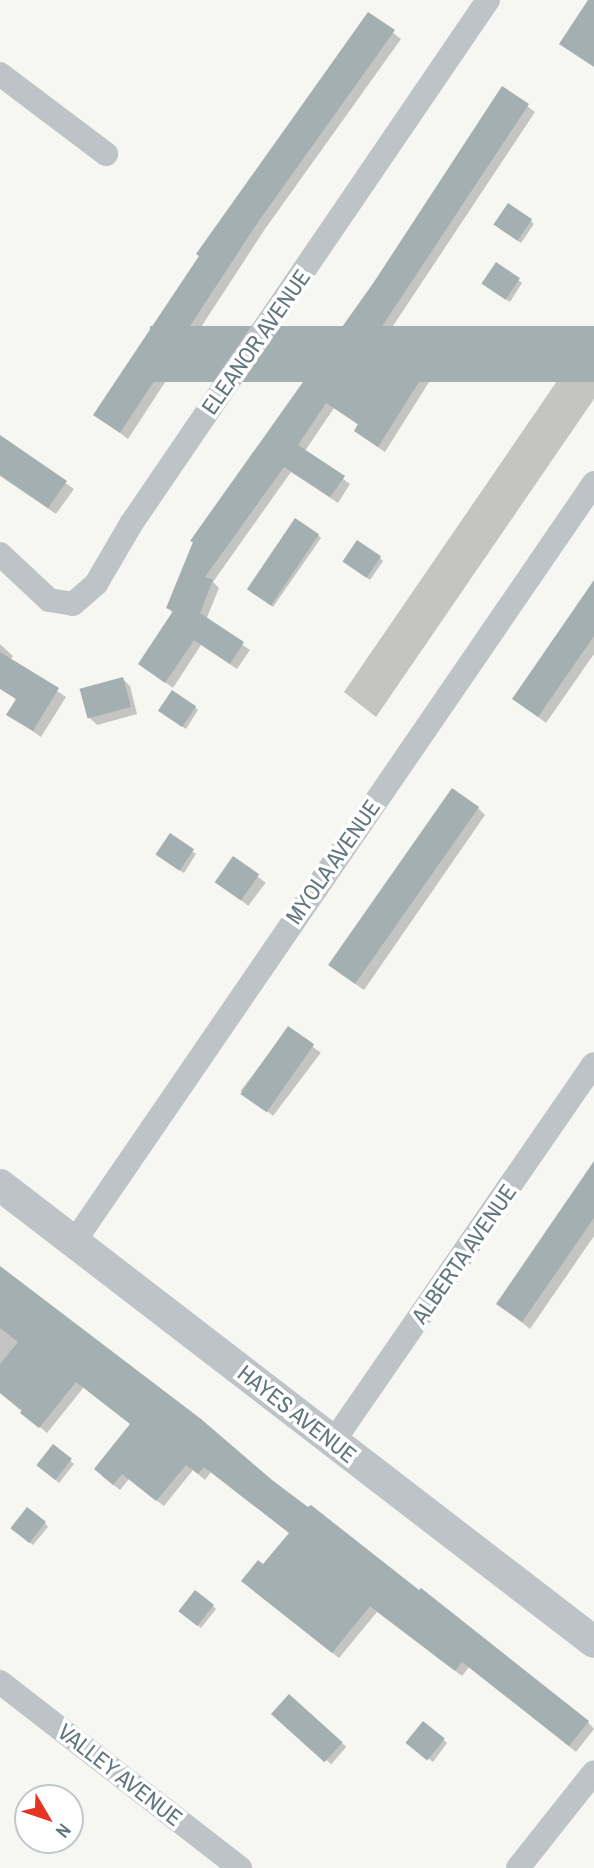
<!DOCTYPE html>
<html>
<head>
<meta charset="utf-8">
<style>
  body { margin:0 }
  #map { position:relative; width:594px; height:1868px; overflow:hidden; background:#f6f6f3; font-family:"Archivo Narrow",sans-serif }
  div>[style] { position:absolute }
  .shadow>* { inset:0; background:#0003; transform-origin:0 0 }
  .building>* { inset:0; background:#a4afb2; transform-origin:0 0 }
  .minor>* { height:24px; margin:-12px; padding:0 12px; transform-origin:12px; border-radius:12px; background:#bdc3c6 }
  .tertiary>* { height:32px; margin:-16px; padding:0 16px; transform-origin:16px; border-radius:16px; background:#bdc3c6 }
  span { translate:-50% -50%; white-space:nowrap; text-align:center; line-height:1.15; -webkit-text-stroke:7px #fff; paint-order:stroke }
  .street-label { font-size:23px; color:#61767e }
  .north { position:absolute; left:14px; top:1784px; width:70px; height:70px; box-sizing:border-box; background:#fff; border:2px solid #c0c8cb; border-radius:50%; rotate:129deg; font-size:19px; font-weight:700; line-height:28px; text-align:center; color:#61767e }
  .north::after { content:''; display:block; margin:auto; width:24px; height:32px; background:#e53324; clip-path:polygon(50% 0,100% 100%,50% 72%,0 100%) }
</style>
</head>
<body>
<div id="map">
  <div class="shadow">
    <i style="clip-path:polygon(369px 14px,401px 39px,265px 229px,128px 439px,95px 414px)"></i>
    <i style="clip-path:polygon(503px 88px,535px 112px,379px 347px,429px 382px,385px 452px,363px 437px,360px 426px,334px 408px,305px 451px,350px 484px,338px 503px,291px 472px,213px 582px,219px 588px,206px 620px,250px 650px,237px 669px,201px 645px,173px 688px,140px 664px,173px 613px,168px 608px)"></i>
    <i style="clip-path:polygon(531px 221px,534px 224px,521px 243px,499px 228px)"></i>
    <i style="clip-path:polygon(497px 265px,522px 283px,510px 302px,487px 287px)"></i>
    <i style="clip-path:polygon(594px 327px,594px 399px,376px 717px,344px 692px)"></i>
    <i style="clip-path:polygon(0 437px,74px 489px,56px 514px,0 476px)"></i>
    <i style="clip-path:polygon(318px 535px,321px 538px,273px 607px,251px 592px)"></i>
    <i style="clip-path:polygon(380px 558px,383px 561px,370px 580px,348px 565px)"></i>
    <i style="clip-path:polygon(594px 582px,594px 654px,546px 723px,514px 698px)"></i>
    <i style="clip-path:polygon(0 644px,13px 656px,10px 660px,66px 697px,41px 737px,9px 715px,17px 701px,0 681px)"></i>
    <i style="clip-path:polygon(123px 679px,130px 686px,137px 714px,97px 725px,89px 717px)"></i>
    <i style="clip-path:polygon(195px 707px,198px 710px,186px 729px,163px 714px)"></i>
    <i style="clip-path:polygon(478px 808px,485px 815px,364px 990px,338px 972px,331px 965px)"></i>
    <i style="clip-path:polygon(171px 836px,196px 854px,184px 873px,161px 858px)"></i>
    <i style="left:233px;top:858px;width:41px;height:29px;rotate:37deg"></i>
    <i style="left:288px;top:1028px;width:41px;height:79px;rotate:37deg"></i>
    <i style="clip-path:polygon(594px 1164px,594px 1236px,530px 1329px,498px 1304px)"></i>
    <i style="clip-path:polygon(0 1269px,271px 1481px,588px 1722px,594px 1729px,576px 1752px,469px 1667px,462px 1676px,377px 1612px,339px 1658px,250px 1588px,290px 1533px,211px 1472px,205px 1480px,193px 1470px,164px 1506px,129px 1479px,120px 1490px,102px 1476px,132px 1424px,84px 1387px,47px 1433px,0 1393px)"></i>
    <i style="clip-path:polygon(54px 1447px,74px 1464px,59px 1483px,42px 1469px)"></i>
    <i style="clip-path:polygon(45px 1523px,48px 1527px,33px 1545px,15px 1531px)"></i>
    <i style="clip-path:polygon(213px 1606px,216px 1609px,201px 1628px,183px 1614px)"></i>
    <i style="left:289px;top:1697px;width:76px;height:23px;rotate:41deg"></i>
    <i style="clip-path:polygon(444px 1740px,447px 1743px,433px 1762px,408px 1742px)"></i>
  </div>
  <div class="building">
    <i style="clip-path:polygon(588px 0,594px 0,594px 67px,559px 44px)"></i>
    <i style="clip-path:polygon(368px 12px,395px 30px,258px 222px,120px 433px,93px 415px,199px 256px,196px 254px)"></i>
    <i style="clip-path:polygon(502px 86px,529px 104px,373px 340px,424px 374px,378px 447px,354px 431px,358px 424px,326px 403px,298px 445px,345px 476px,330px 497px,284px 467px,205px 577px,213px 580px,200px 613px,244px 642px,230px 664px,194px 640px,165px 683px,138px 664px,173px 611px,166px 608px,193px 542px,190px 541px,374px 282px)"></i>
    <i style="left:508px;top:203px;width:29px;height:26px;rotate:34deg"></i>
    <i style="left:496px;top:262px;width:29px;height:26px;rotate:34deg"></i>
    <i style="left:594px;top:326px;width:56px;height:444px;rotate:90deg"></i>
    <i style="clip-path:polygon(0 435px,67px 481px,48px 508px,0 475px)"></i>
    <i style="left:295px;top:518px;width:29px;height:86px;rotate:34deg"></i>
    <i style="left:357px;top:540px;width:29px;height:26px;rotate:34deg"></i>
    <i style="clip-path:polygon(594px 580px,594px 636px,538px 717px,512px 699px)"></i>
    <i style="clip-path:polygon(0 652px,59px 688px,33px 731px,6px 715px,16px 699px,0 689px)"></i>
    <i style="left:123px;top:677px;width:31px;height:45px;rotate:75deg"></i>
    <i style="left:172px;top:690px;width:29px;height:25px;rotate:34deg"></i>
    <i style="left:452px;top:788px;width:33px;height:216px;rotate:35deg"></i>
    <i style="left:170px;top:833px;width:29px;height:26px;rotate:34deg"></i>
    <i style="left:233px;top:856px;width:32px;height:32px;rotate:35deg"></i>
    <i style="left:288px;top:1026px;width:32px;height:83px;rotate:35deg"></i>
    <i style="clip-path:polygon(594px 1161px,594px 1218px,522px 1322px,496px 1304px)"></i>
    <i style="clip-path:polygon(0 1266px,201px 1419px,272px 1480px,308px 1507px,311px 1505px,419px 1590px,421px 1588px,589px 1721px,569px 1746px,462px 1662px,455px 1671px,370px 1606px,332px 1653px,241px 1581px,258px 1560px,263px 1564px,289px 1533px,204px 1467px,198px 1474px,186px 1465px,156px 1501px,122px 1474px,113px 1485px,94px 1469px,130px 1424px,76px 1382px,39px 1428px,20px 1413px,22px 1410px,0 1393px,0 1364px,18px 1342px,0 1328px)"></i>
    <i style="left:53px;top:1444px;width:24px;height:27px;rotate:38deg"></i>
    <i style="left:27px;top:1507px;width:24px;height:27px;rotate:38deg"></i>
    <i style="left:195px;top:1590px;width:24px;height:27px;rotate:38deg"></i>
    <i style="left:289px;top:1694px;width:72px;height:27px;rotate:42deg"></i>
    <i style="left:423px;top:1721px;width:28px;height:28px;rotate:39deg"></i>
  </div>
  <div class="minor">
    <i style="left:0;top:74px;width:133px;rotate:37deg"></i>
    <i style="left:0;top:554px;width:67px;rotate:43.2deg"></i>
    <i style="left:49px;top:600px;width:24px;rotate:9deg"></i>
    <i style="left:73px;top:604px;width:30px;rotate:-41deg"></i>
    <i style="left:96px;top:584px;width:69px;rotate:-59.7deg"></i>
    <i style="left:131px;top:524px;width:634px;rotate:-55.73deg"></i>
    <i style="left:74px;top:1242px;width:920px;rotate:-55.58deg"></i>
    <i style="left:333px;top:1442px;width:459px;rotate:-55.4deg"></i>
    <i style="left:0;top:1682px;width:304px;rotate:37.8deg"></i>
    <i style="left:518px;top:1868px;width:122px;rotate:-51.6deg"></i>
  </div>
  <div class="tertiary">
    <i style="left:0;top:1185px;width:749px;rotate:37.57deg"></i>
  </div>
  <div class="street-label">
    <span style="left:256px;top:342px;rotate:-55deg">ELEANOR AVENUE</span>
    <span style="left:333px;top:862px;rotate:-55deg">MYOLA AVENUE</span>
    <span style="left:464px;top:1254px;rotate:-55deg">ALBERTA AVENUE</span>
    <span style="left:297px;top:1414px;rotate:38deg">HAYES AVENUE</span>
    <span style="left:120px;top:1775px;rotate:38deg">VALLEY AVENUE</span>
  </div>
  <div class="north">N</div>
</div>
</body>
</html>
